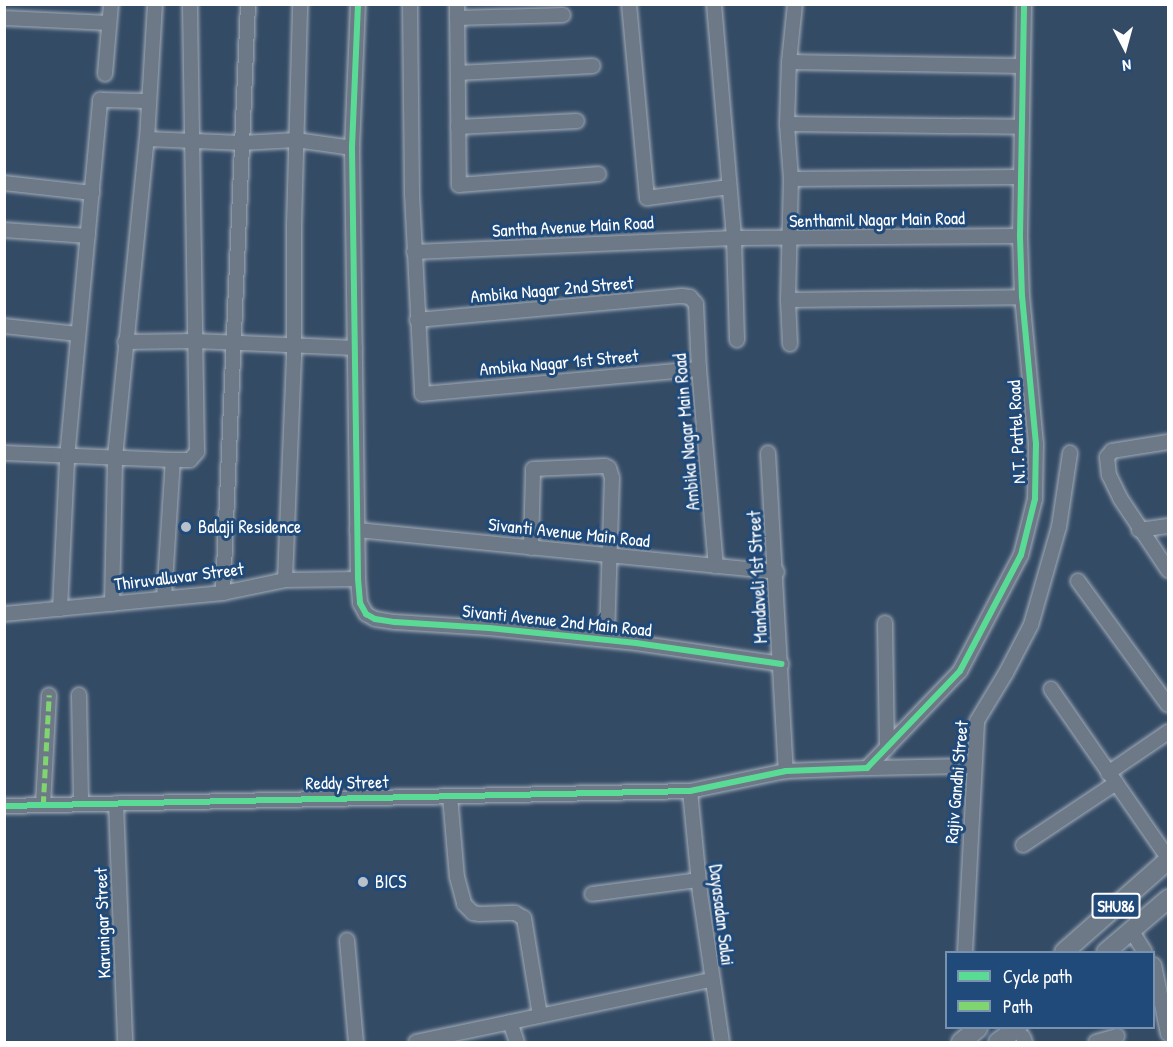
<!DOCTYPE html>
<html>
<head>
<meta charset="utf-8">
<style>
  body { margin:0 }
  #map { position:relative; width:1173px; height:1047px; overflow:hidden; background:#344b65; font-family:"Patrick Hand",sans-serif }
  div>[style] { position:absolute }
  .roads { filter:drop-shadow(0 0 2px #a4aeba) drop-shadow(0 0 2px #a4aeba) }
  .minor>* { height:14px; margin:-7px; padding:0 7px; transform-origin:7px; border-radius:7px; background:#6d7986 }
  .major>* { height:18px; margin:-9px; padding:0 9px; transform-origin:9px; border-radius:9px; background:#6d7986 }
  .quiet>* { height:4.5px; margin-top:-2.25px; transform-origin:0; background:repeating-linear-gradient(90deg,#7fd670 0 9px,transparent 0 13.5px) }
  .cycleway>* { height:6px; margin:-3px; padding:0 3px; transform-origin:3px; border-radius:3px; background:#5adb95 }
  .dots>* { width:16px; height:16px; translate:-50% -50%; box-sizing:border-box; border:3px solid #1f4a7a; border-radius:50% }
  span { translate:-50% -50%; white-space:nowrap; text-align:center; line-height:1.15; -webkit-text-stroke:6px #1f4a7a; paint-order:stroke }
  .shield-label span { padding:2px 4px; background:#1f4a7a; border:2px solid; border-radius:4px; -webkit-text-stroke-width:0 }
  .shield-label { font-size:16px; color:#fff; font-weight:700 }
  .street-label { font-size:18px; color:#fff }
  .poi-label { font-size:18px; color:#fff }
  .left { translate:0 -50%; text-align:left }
  .frame { position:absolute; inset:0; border:6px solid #fff; pointer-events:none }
  .legend { position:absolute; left:945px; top:951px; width:210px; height:78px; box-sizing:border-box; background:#1f4a7a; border:2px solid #7992af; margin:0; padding:8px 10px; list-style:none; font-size:18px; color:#fff }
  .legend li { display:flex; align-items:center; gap:12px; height:30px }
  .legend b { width:30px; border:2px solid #7992af }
  .north { position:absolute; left:1095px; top:18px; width:60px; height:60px; -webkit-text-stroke:4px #1f4a7a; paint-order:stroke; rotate:174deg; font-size:16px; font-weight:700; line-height:24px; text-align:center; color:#fff }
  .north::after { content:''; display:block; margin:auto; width:21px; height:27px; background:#fff; clip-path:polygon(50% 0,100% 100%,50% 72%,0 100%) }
</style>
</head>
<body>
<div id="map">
  <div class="roads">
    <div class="minor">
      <i style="left:358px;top:4px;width:144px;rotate:92.4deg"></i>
      <i style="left:352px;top:148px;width:431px;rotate:89.2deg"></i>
      <i style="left:358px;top:579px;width:24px;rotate:85deg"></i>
      <i style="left:360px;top:603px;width:13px;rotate:61deg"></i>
      <i style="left:366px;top:614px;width:10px;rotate:29deg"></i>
      <i style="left:375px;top:619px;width:20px;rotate:9deg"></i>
      <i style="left:395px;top:622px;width:94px;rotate:3.7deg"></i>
      <i style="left:489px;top:628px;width:148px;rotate:5.8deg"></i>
      <i style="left:636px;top:643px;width:147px;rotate:8.2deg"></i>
      <i style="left:410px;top:4px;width:190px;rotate:89.4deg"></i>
      <i style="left:412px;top:194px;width:200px;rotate:87.1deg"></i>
      <i style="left:422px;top:394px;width:278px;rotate:-5.2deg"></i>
      <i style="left:457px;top:4px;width:181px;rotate:89.4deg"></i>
      <i style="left:459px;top:185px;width:140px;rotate:-4.5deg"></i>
      <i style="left:629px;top:4px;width:195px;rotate:84.7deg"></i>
      <i style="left:647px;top:198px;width:83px;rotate:-7.6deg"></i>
      <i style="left:714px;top:4px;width:235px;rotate:85.1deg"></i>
      <i style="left:734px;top:238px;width:102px;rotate:88.3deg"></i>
      <i style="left:4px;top:18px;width:105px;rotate:2.7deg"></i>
      <i style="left:457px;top:18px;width:106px;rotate:-1.6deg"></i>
      <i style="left:789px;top:62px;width:234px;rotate:1deg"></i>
      <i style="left:458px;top:73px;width:135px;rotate:-3deg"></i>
      <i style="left:105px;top:74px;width:70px;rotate:-85.1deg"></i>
      <i style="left:787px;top:124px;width:234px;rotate:0.7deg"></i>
      <i style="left:458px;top:127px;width:119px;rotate:-2.9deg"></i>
      <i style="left:147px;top:139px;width:95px;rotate:2.4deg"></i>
      <i style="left:242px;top:143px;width:54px;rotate:-3.2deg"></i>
      <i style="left:296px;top:140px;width:57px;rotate:8.1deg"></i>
      <i style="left:791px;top:179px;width:228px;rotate:-0.5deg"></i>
      <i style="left:4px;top:183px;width:89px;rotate:6.5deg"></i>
      <i style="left:4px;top:230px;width:84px;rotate:4.1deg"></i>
      <i style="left:414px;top:252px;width:320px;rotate:-2.5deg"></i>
      <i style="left:734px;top:238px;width:286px;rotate:-0.4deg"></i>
      <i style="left:788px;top:300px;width:234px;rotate:-0.7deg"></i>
      <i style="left:417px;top:320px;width:266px;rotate:-5.2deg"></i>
      <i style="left:682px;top:296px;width:8px;rotate:7deg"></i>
      <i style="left:690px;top:297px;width:9px;rotate:49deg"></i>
      <i style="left:696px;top:304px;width:65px;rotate:87.4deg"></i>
      <i style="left:699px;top:369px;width:198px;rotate:85.1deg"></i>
      <i style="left:4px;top:326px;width:74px;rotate:6.2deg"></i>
      <i style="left:125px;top:342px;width:70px;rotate:-0.8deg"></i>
      <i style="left:195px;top:341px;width:160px;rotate:2.5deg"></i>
      <i style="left:790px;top:344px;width:44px;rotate:-92.6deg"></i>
      <i style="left:788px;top:300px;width:121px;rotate:-88.6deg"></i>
      <i style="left:791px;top:179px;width:55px;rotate:-94.2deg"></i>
      <i style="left:787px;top:124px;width:62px;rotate:-88.2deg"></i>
      <i style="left:789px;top:62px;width:58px;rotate:-84.1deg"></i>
      <i style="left:1168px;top:442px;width:57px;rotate:170.9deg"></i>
      <i style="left:1112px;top:451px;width:8px;rotate:130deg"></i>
      <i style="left:1107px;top:457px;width:18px;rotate:84deg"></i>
      <i style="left:1109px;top:475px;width:25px;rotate:64deg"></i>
      <i style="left:1120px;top:498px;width:87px;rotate:56.3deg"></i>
      <i style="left:4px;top:453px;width:169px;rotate:2.4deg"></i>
      <i style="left:173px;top:460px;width:17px"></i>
      <i style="left:190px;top:460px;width:11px;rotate:-49deg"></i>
      <i style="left:197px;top:452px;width:448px;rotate:-90.9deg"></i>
      <i style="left:768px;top:453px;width:319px;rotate:86.8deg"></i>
      <i style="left:357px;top:530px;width:422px;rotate:5.7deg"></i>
      <i style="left:1139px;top:530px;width:29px;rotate:-8deg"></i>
      <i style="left:531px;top:548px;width:79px;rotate:-88.5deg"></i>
      <i style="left:533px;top:469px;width:72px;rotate:-2.4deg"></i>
      <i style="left:605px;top:466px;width:4px;rotate:27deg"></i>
      <i style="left:609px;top:468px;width:10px;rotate:73deg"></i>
      <i style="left:612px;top:478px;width:162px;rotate:91.8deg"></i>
      <i style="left:285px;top:580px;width:222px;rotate:-87.7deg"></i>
      <i style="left:294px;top:358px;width:133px;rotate:-90deg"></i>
      <i style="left:294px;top:225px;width:221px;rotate:-88.4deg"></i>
      <i style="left:1078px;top:581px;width:153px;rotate:54deg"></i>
      <i style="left:223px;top:593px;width:590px;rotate:-87.57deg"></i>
      <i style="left:164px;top:598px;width:138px;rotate:-86.3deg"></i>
      <i style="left:112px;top:604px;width:147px;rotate:-88.8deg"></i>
      <i style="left:115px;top:457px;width:320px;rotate:-84.3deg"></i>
      <i style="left:147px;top:139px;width:135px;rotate:-86.6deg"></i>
      <i style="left:60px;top:609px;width:151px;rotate:-87.3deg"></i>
      <i style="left:67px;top:458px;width:360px;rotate:-84.7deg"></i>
      <i style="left:100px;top:100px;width:49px;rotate:1.2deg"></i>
      <i style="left:4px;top:614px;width:220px;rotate:-5.5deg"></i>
      <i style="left:223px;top:593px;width:63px;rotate:-11.8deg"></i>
      <i style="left:285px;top:580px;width:73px;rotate:-0.8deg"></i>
      <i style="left:885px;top:623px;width:125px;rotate:89.1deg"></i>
      <i style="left:1051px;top:689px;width:206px;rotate:55.3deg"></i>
      <i style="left:79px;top:695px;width:109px;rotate:88.9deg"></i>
      <i style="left:867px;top:768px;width:106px;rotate:-1.1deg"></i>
      <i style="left:1108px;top:773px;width:73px;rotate:-34.3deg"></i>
      <i style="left:690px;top:791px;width:102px;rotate:84.4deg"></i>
      <i style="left:700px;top:893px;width:151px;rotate:81.6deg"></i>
      <i style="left:450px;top:796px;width:81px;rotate:85.1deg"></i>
      <i style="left:457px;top:877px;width:28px;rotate:75deg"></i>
      <i style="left:464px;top:904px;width:13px;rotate:45deg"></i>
      <i style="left:473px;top:913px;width:6px;rotate:9deg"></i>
      <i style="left:479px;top:914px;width:36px;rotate:-2deg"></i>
      <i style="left:515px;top:913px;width:10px;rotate:29deg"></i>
      <i style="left:524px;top:918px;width:99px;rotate:80.7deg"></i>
      <i style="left:116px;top:803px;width:239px;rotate:87.8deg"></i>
      <i style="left:43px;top:805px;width:110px;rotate:-86.9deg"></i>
      <i style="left:4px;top:806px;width:686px;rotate:-1.25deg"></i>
      <i style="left:690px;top:791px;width:98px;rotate:-11.8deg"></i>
      <i style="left:786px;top:771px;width:81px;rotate:-2.1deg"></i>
      <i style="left:867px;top:768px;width:134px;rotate:-46.2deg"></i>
      <i style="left:960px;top:671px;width:131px;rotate:-62.3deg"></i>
      <i style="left:1021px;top:555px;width:58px;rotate:-76deg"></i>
      <i style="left:1035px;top:499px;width:55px;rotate:-89deg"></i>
      <i style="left:1036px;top:444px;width:148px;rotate:-95.4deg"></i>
      <i style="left:1022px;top:297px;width:61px;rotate:-91.9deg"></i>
      <i style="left:1020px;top:236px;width:232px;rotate:-89deg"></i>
      <i style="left:1023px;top:845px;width:112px;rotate:-33.7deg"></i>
      <i style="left:592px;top:894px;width:107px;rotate:-7.5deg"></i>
      <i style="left:1131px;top:930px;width:26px;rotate:58deg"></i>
      <i style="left:347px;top:940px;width:102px;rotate:85deg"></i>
      <i style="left:965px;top:952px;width:231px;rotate:-87deg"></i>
      <i style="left:977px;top:721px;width:56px;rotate:-58.9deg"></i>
      <i style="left:1006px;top:673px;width:54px;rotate:-62.5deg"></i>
      <i style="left:1031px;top:625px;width:102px;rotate:-74.1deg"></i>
      <i style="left:1059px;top:527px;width:75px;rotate:-81.5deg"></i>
      <i style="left:1154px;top:965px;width:70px;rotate:78.5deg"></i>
      <i style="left:510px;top:1022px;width:21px;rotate:71deg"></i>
      <i style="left:1023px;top:1037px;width:5px;rotate:68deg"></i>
      <i style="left:416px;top:1042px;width:301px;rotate:-11.9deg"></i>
      <i style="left:1096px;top:1042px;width:22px;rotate:-16deg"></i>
    </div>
    <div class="major">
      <i style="left:1064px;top:952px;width:139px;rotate:-41.5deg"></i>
      <i style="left:1106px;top:952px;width:82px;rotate:-40.5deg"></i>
      <i style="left:961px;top:1042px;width:22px;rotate:-39deg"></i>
      <i style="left:998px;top:1042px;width:24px;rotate:-36deg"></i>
    </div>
  </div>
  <div class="quiet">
    <i style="left:43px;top:805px;width:110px;rotate:-86.9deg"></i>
  </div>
  <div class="cycleway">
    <i style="left:358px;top:4px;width:144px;rotate:92.4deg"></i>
    <i style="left:352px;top:148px;width:431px;rotate:89.2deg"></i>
    <i style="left:358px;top:579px;width:24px;rotate:85deg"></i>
    <i style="left:360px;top:603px;width:13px;rotate:61deg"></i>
    <i style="left:366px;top:614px;width:10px;rotate:29deg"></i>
    <i style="left:375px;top:619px;width:20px;rotate:9deg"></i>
    <i style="left:395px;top:622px;width:94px;rotate:3.7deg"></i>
    <i style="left:489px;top:628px;width:148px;rotate:5.8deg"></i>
    <i style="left:636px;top:643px;width:147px;rotate:8.2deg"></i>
    <i style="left:4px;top:806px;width:686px;rotate:-1.25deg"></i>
    <i style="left:690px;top:791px;width:98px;rotate:-11.8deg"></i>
    <i style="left:786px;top:771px;width:81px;rotate:-2.1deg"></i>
    <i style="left:867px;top:768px;width:134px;rotate:-46.2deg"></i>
    <i style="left:960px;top:671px;width:131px;rotate:-62.3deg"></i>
    <i style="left:1021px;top:555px;width:58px;rotate:-76deg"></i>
    <i style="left:1035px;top:499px;width:55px;rotate:-89deg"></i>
    <i style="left:1036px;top:444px;width:148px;rotate:-95.4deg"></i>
    <i style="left:1022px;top:297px;width:61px;rotate:-91.9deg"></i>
    <i style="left:1020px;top:236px;width:232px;rotate:-89deg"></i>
  </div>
  <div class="dots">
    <i style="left:186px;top:527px;background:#b8c0c9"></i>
    <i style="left:363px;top:882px;background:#b8c0c9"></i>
  </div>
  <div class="shield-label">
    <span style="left:1116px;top:906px">SHU86</span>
  </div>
  <div class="street-label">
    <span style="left:877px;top:220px;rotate:-1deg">Senthamil Nagar Main Road</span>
    <span style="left:573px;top:227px;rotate:-3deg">Santha Avenue Main Road</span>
    <span style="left:552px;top:290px;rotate:-5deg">Ambika Nagar 2nd Street</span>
    <span style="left:559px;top:363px;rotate:-5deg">Ambika Nagar 1st Street</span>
    <span style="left:687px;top:432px;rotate:-95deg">Ambika Nagar Main Road</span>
    <span style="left:1017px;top:432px;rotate:-93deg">N.T. Pattel Road</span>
    <span style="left:569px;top:533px;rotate:6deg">Sivanti Avenue Main Road</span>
    <span style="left:179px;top:577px;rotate:-7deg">Thiruvalluvar Street</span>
    <span style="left:758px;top:577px;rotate:-93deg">Mandaveli 1st Street</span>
    <span style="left:557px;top:621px;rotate:6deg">Sivanti Avenue 2nd Main Road</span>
    <span style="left:957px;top:782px;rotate:-85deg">Rajiv Gandhi Street</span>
    <span style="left:347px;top:783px;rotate:-1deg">Reddy Street</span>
    <span style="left:721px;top:915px;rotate:83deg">Dayasadan Salai</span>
    <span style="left:103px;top:923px;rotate:-92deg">Karunigar Street</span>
  </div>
  <div class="poi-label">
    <span class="left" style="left:198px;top:527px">Balaji Residence</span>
    <span class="left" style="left:375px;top:882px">BICS</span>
  </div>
  <div class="frame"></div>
  <ul class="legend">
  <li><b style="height:8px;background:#5adb95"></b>Cycle path</li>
  <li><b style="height:8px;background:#7fd670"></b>Path</li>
  </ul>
  <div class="north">N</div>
</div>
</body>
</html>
